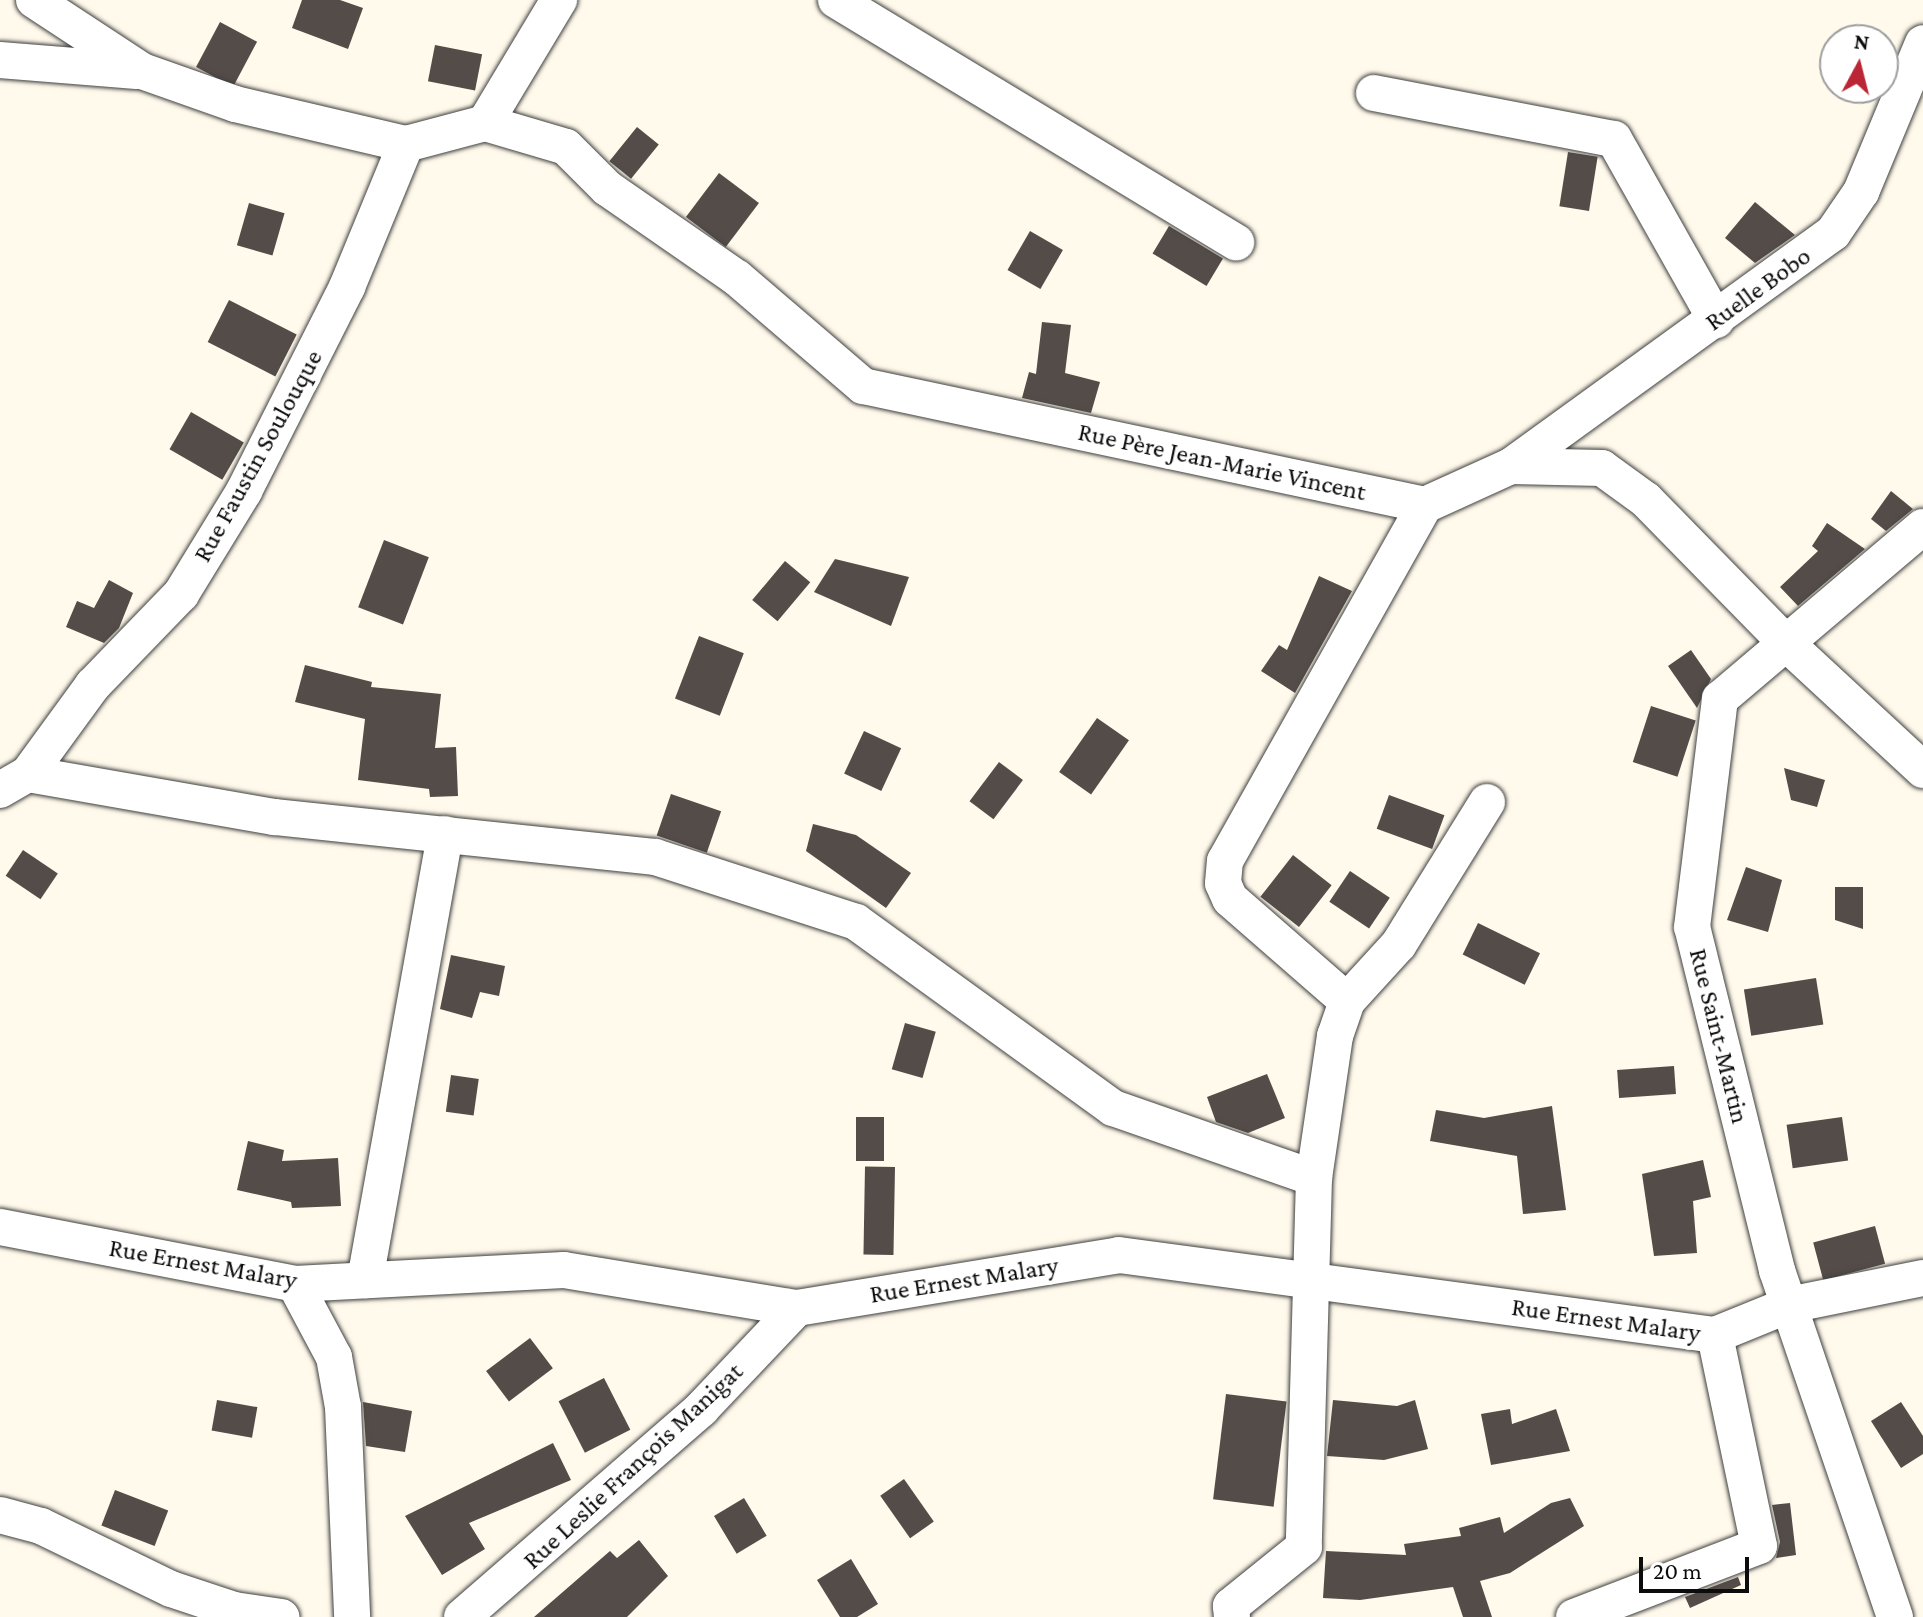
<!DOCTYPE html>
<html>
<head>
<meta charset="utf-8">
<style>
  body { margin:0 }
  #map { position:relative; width:1923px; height:1617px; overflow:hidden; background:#fffaeb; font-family:"Crimson Pro",serif }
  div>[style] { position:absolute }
  .building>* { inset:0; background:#544c48; transform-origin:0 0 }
  .roads { filter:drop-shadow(0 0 2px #3f3f3f) drop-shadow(0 0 2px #3f3f3f) }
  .street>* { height:36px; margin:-18px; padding:0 18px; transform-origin:18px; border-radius:18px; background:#fff }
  span { translate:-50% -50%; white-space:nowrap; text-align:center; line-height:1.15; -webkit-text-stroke:8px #fff; paint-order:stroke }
  .street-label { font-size:26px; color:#0c0c0c }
  .north { position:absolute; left:1819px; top:24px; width:80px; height:80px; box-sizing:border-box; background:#fff; border:2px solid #9e9e9e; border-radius:50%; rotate:7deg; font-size:22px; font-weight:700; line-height:32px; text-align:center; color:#0c0c0c }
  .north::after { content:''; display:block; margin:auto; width:28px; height:36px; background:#ba2635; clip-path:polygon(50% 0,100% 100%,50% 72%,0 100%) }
  .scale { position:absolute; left:1639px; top:1557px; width:110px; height:36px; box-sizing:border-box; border:4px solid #0c0c0c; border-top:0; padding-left:10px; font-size:24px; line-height:28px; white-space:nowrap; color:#0c0c0c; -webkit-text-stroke:6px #fff; paint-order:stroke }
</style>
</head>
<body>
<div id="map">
  <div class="building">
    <i style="clip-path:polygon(302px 0,340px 0,363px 8px,348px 49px,292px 28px)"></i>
    <i style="left:220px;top:22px;width:42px;height:51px;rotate:28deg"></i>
    <i style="left:435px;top:45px;width:48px;height:37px;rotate:11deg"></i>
    <i style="left:637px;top:127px;width:28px;height:44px;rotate:39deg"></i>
    <i style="left:1568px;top:152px;width:30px;height:55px;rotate:9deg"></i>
    <i style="left:719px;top:173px;width:50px;height:55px;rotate:37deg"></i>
    <i style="clip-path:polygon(1755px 202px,1795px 235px,1755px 263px,1725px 238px)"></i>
    <i style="left:249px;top:203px;width:37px;height:44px;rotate:16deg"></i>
    <i style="left:1169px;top:226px;width:63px;height:32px;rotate:31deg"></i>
    <i style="left:1030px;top:231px;width:38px;height:45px;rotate:30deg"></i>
    <i style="left:229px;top:300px;width:76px;height:47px;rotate:27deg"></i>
    <i style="clip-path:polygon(1042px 322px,1071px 325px,1065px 373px,1100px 382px,1091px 413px,1022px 398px,1029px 372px,1036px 374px)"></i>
    <i style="left:191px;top:412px;width:61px;height:43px;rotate:30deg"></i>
    <i style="clip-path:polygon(1891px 491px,1913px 509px,1886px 531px,1871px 519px)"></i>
    <i style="clip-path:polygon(1827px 523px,1865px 549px,1798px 606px,1780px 587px,1818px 551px,1812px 546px)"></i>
    <i style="left:384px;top:540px;width:48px;height:72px;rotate:21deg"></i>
    <i style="clip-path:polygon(835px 559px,909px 577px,891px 626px,814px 592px)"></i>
    <i style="left:785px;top:561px;width:33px;height:51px;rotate:40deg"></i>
    <i style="clip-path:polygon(1319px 576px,1352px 591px,1295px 693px,1261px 671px,1279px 645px,1287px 650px)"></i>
    <i style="clip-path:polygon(109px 580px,133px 593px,119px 628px,104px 643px,66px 627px,77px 601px,94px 608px)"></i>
    <i style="left:699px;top:636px;width:48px;height:67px;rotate:21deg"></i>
    <i style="clip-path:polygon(1691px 650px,1711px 679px,1697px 708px,1668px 666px)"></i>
    <i style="clip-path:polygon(305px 665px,372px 682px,371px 687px,441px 694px,435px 748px,456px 747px,458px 796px,430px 797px,429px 789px,358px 780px,365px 719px,295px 702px)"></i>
    <i style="left:1651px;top:706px;width:47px;height:59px;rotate:18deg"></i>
    <i style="left:1097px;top:718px;width:39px;height:66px;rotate:35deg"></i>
    <i style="left:864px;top:731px;width:41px;height:47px;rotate:25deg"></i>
    <i style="left:999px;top:762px;width:30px;height:49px;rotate:37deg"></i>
    <i style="clip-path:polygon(1784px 768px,1825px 780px,1817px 807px,1791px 800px)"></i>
    <i style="left:671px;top:794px;width:53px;height:44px;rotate:19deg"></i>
    <i style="left:1389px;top:795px;width:59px;height:36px;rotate:20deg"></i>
    <i style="clip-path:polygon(813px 824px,856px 835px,911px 873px,886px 908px,806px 851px)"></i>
    <i style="left:23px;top:850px;width:42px;height:31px;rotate:34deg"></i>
    <i style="left:1293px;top:855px;width:49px;height:53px;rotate:38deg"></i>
    <i style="clip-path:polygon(1746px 867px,1782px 880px,1768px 932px,1727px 920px)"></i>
    <i style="left:1350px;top:871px;width:48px;height:37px;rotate:34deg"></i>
    <i style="clip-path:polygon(1835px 887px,1863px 887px,1863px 929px,1835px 920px)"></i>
    <i style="left:1478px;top:923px;width:69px;height:35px;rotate:26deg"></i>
    <i style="clip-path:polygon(451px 955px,505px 966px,499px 996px,480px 992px,472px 1018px,440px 1009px)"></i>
    <i style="left:1816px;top:978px;width:47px;height:73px;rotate:81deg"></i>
    <i style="left:905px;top:1023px;width:32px;height:48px;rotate:16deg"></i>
    <i style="left:1674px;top:1066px;width:28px;height:57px;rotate:86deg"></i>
    <i style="clip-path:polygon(1267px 1074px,1285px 1118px,1248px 1133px,1216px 1122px,1207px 1097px)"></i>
    <i style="left:451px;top:1075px;width:28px;height:37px;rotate:8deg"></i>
    <i style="clip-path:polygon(1552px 1106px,1566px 1210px,1523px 1214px,1517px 1156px,1430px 1141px,1436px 1110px,1484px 1118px)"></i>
    <i style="left:856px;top:1117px;width:28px;height:44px"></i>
    <i style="left:1842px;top:1117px;width:44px;height:56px;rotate:82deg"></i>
    <i style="clip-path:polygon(248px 1141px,284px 1150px,282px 1161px,338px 1158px,341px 1206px,292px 1208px,291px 1202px,237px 1190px)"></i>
    <i style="clip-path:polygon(1703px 1160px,1711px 1197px,1693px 1201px,1697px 1253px,1654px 1256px,1642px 1174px)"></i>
    <i style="left:895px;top:1167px;width:88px;height:30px;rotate:91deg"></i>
    <i style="left:1875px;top:1226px;width:39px;height:64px;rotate:75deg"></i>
    <i style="left:530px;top:1338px;width:38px;height:55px;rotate:53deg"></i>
    <i style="left:604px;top:1378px;width:58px;height:51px;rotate:63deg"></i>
    <i style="left:1226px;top:1394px;width:61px;height:106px;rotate:7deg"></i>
    <i style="left:217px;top:1400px;width:41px;height:31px;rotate:10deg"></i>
    <i style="clip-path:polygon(1333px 1400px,1397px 1406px,1415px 1400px,1428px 1449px,1384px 1460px,1327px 1456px)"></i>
    <i style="clip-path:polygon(363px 1402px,412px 1411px,405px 1452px,366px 1446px)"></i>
    <i style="clip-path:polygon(1901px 1402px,1923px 1436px,1923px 1454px,1901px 1468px,1871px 1421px)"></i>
    <i style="clip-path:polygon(1510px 1409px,1512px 1424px,1556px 1409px,1570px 1451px,1491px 1465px,1481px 1414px)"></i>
    <i style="clip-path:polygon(553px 1443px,571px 1480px,469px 1523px,485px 1549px,442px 1575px,405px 1516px)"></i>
    <i style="left:904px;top:1479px;width:52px;height:29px;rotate:55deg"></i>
    <i style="left:115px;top:1490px;width:57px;height:38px;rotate:21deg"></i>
    <i style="left:744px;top:1498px;width:44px;height:35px;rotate:59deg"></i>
    <i style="clip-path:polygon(1570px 1498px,1584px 1526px,1510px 1573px,1480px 1581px,1492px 1617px,1463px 1617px,1453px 1587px,1360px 1600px,1323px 1598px,1326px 1551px,1406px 1555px,1404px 1544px,1461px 1536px,1459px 1528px,1500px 1517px,1504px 1533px,1551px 1503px)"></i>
    <i style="clip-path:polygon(1790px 1503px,1796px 1555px,1776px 1558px,1780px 1542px,1772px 1505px)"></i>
    <i style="clip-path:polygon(639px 1540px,668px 1576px,627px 1617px,534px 1617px,610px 1551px,617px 1558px)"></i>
    <i style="clip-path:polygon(851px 1559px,878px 1604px,857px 1617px,840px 1617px,817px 1580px)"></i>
    <i style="clip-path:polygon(1738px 1577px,1741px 1585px,1690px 1608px,1685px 1597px)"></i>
  </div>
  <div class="roads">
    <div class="street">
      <i style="left:34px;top:0;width:129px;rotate:33.3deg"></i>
      <i style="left:142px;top:71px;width:99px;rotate:19.5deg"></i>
      <i style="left:235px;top:104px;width:176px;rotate:13.2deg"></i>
      <i style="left:836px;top:0;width:468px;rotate:31.2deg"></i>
      <i style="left:0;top:60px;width:137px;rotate:4.6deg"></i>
      <i style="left:1374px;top:93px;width:244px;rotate:10.9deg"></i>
      <i style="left:1614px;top:139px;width:208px;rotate:60.6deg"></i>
      <i style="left:485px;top:123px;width:84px;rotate:16.5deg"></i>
      <i style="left:566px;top:147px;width:58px;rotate:45deg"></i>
      <i style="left:607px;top:188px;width:158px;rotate:34.7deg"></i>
      <i style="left:737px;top:278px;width:166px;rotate:40.6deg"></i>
      <i style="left:863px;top:386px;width:574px;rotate:11.96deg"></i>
      <i style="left:1425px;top:505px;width:94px;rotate:-24.4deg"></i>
      <i style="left:1511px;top:466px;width:91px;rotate:1.3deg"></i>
      <i style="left:1602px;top:468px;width:54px;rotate:36deg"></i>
      <i style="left:1646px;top:500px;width:200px;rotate:45.6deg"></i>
      <i style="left:1786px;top:643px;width:187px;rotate:42.8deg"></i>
      <i style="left:485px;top:123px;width:144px;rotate:-59deg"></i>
      <i style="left:1511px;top:466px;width:397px;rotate:-35.9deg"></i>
      <i style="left:1833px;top:233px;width:50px;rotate:-55.7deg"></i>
      <i style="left:1861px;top:192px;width:161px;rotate:-67.4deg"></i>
      <i style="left:28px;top:774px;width:251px;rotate:9.9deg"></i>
      <i style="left:275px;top:817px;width:382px;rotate:6deg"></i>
      <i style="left:655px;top:857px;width:211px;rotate:17.9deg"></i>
      <i style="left:856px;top:922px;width:317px;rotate:35.9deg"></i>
      <i style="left:1113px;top:1108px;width:213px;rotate:19.2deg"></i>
      <i style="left:1314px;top:1178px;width:369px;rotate:91.6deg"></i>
      <i style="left:1304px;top:1547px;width:94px;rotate:141.1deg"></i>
      <i style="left:1231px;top:1606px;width:11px;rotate:85deg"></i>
      <i style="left:0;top:790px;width:32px;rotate:-30deg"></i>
      <i style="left:28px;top:774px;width:110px;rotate:-53.9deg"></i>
      <i style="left:93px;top:685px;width:127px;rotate:-46deg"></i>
      <i style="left:181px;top:594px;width:121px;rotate:-58.5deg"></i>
      <i style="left:244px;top:491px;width:229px;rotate:-63.2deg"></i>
      <i style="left:347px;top:287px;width:155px;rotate:-67.6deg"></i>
      <i style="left:406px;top:144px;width:82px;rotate:-14.9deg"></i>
      <i style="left:1347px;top:1001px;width:155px;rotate:-138.9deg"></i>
      <i style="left:1230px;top:899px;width:17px;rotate:-114deg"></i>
      <i style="left:1223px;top:883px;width:22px;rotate:-85deg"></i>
      <i style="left:1225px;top:861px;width:408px;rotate:-60.7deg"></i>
      <i style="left:1314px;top:1178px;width:144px;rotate:-81.6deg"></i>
      <i style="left:1335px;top:1036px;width:37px;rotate:-71deg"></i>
      <i style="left:1347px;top:1001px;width:77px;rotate:-47.6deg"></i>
      <i style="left:1399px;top:944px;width:167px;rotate:-58.2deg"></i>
      <i style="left:0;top:1227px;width:300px;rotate:10.9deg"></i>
      <i style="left:295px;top:1284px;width:269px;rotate:-3deg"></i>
      <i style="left:564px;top:1270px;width:236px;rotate:9.3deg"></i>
      <i style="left:797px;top:1308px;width:326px;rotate:-9.3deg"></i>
      <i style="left:1119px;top:1255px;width:601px;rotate:7.65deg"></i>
      <i style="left:1715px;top:1335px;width:80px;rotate:-22.1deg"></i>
      <i style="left:1789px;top:1305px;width:137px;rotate:-11.4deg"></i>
      <i style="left:365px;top:1280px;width:453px;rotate:-79.8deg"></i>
      <i style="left:295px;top:1284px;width:83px;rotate:61.9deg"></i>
      <i style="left:334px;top:1357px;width:51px;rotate:79.8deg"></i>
      <i style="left:343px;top:1407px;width:210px;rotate:87.5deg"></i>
      <i style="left:0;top:1515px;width:42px;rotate:15deg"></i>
      <i style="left:41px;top:1526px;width:144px;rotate:25.9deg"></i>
      <i style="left:171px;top:1589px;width:66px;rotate:18.4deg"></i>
      <i style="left:234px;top:1610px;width:48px;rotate:8.5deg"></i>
      <i style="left:462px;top:1617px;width:317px;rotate:-41deg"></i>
      <i style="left:701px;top:1409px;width:139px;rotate:-46.5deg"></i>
      <i style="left:1574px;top:1617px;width:198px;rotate:-21deg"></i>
      <i style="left:1759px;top:1546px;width:216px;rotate:-101.8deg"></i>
      <i style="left:1895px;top:1617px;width:367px;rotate:-108.8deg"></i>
      <i style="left:1777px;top:1270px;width:353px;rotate:-103.9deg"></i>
      <i style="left:1692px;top:927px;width:230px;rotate:-83deg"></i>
      <i style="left:1720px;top:699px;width:266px;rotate:-40.3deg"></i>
    </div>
  </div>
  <div class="street-label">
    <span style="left:1758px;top:289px;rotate:-36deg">Ruelle Bobo</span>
    <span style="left:258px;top:456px;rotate:-61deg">Rue Faustin Soulouque</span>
    <span style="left:1222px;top:462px;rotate:12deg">Rue Père Jean-Marie Vincent</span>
    <span style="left:1719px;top:1036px;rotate:76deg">Rue Saint-Martin</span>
    <span style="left:203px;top:1264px;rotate:10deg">Rue Ernest Malary</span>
    <span style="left:964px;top:1280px;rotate:-9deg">Rue Ernest Malary</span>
    <span style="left:1606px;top:1320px;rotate:8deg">Rue Ernest Malary</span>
    <span style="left:633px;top:1466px;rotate:-43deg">Rue Leslie François Manigat</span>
  </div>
  <div class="north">N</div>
  <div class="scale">20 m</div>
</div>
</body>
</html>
